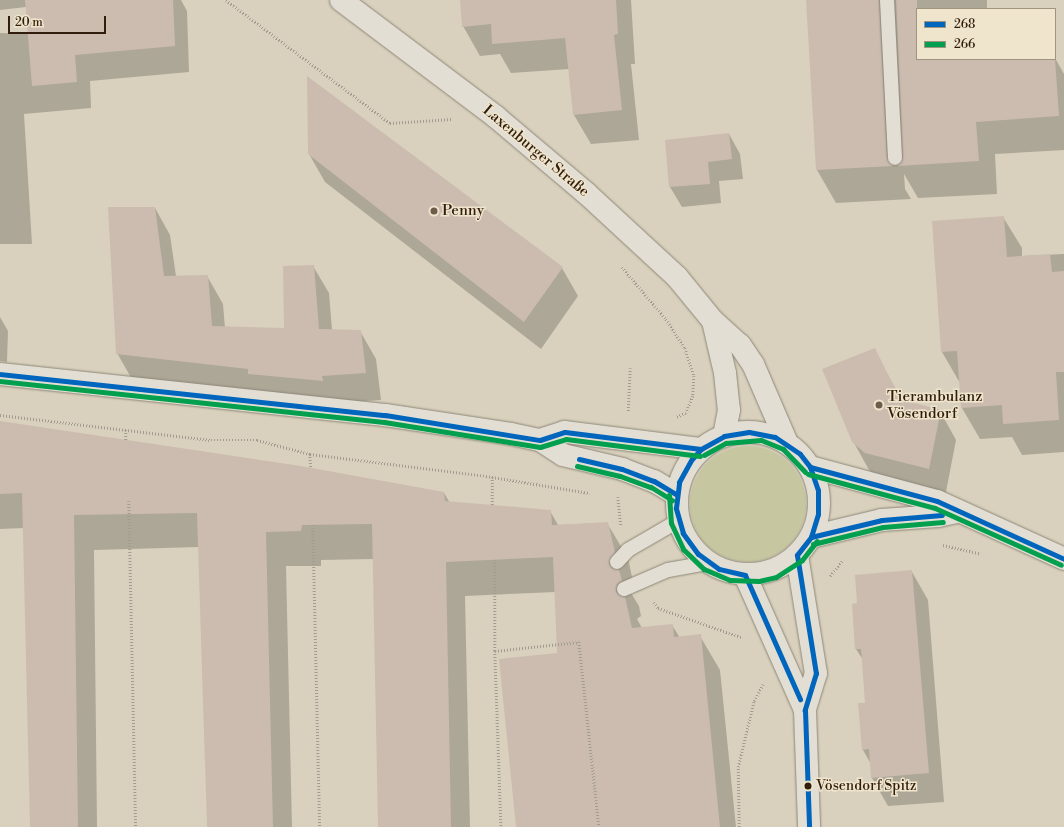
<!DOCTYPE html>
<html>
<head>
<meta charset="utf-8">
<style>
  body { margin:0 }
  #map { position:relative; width:1064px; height:827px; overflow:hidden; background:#d9d1bd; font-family:"Libre Bodoni",serif }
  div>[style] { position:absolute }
  .green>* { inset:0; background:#c6c6a1 }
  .round { border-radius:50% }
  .shadow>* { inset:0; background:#0003 }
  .building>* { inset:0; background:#ccbcb0 }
  .path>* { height:2.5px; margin-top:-1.25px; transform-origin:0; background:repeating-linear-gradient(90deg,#a19b92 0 1px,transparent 0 3px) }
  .roads { filter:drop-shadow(0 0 1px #8e8779) drop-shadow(0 0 1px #8e8779) }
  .lane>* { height:14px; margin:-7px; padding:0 7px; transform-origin:7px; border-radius:7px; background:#e2ded3 }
  .secondary>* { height:22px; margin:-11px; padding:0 11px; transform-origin:11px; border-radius:11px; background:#e2ded3 }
  .secondary>.ring { margin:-11px; padding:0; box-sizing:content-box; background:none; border:22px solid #e2ded3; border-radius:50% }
  .bus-1>* { height:5px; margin:-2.5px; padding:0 2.5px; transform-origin:2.5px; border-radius:2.5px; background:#0065bd }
  .bus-2>* { height:5px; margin:-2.5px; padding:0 2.5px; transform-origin:2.5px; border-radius:2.5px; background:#029f4e }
  .dots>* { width:11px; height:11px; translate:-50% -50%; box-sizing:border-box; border:2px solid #efe4cc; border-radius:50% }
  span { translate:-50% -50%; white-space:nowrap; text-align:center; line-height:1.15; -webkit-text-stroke:3px #efe4cc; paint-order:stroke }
  .bus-label { font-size:14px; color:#311d0b }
  .left { translate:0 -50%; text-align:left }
  .street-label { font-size:15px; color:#311d0b }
  .poi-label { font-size:15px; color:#311d0b }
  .legend { position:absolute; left:916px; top:8px; width:140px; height:52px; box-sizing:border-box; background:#efe4cc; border:1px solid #a3947f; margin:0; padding:5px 7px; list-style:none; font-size:12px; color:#311d0b }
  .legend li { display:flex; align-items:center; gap:8px; height:20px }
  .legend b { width:20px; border:1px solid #a3947f }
  .scale { position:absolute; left:8px; top:16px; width:98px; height:18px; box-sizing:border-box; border:2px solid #311d0b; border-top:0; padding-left:5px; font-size:12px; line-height:14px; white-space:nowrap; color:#311d0b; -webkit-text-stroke:3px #efe4cc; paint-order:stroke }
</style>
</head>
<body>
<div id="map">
  <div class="green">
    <i class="round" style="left:690px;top:446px;width:116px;height:116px"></i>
  </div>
  <div class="shadow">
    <i style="clip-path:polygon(0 0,181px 0,187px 11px,189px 72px,90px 81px,91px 108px,24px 114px,32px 244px,0 244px,0 33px,29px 34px,26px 7px,0 10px)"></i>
    <i style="clip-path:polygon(461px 0,631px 0,635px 64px,631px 64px,639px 140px,591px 144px,574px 115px,569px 69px,511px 73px,500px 54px,480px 56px,463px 26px)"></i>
    <i style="clip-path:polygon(807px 0,987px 0,987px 9px,917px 9px,917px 59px,1055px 58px,1064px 74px,1064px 150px,995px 154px,997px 194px,918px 198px,904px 174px,905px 189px,911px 199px,836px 203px,817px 170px)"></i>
    <i style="clip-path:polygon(729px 134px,740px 154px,743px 179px,719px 181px,721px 203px,682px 207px,670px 187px,666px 141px)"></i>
    <i style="clip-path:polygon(309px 154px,562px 268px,578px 296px,541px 349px,325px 182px)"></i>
    <i style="clip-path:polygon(155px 208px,170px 235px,176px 276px,207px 276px,223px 304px,225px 328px,285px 329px,313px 266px,329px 293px,332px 330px,360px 331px,376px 359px,381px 400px,337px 403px,133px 381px,117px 353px)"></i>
    <i style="clip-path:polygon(1003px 217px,1022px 248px,1022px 256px,1064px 254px,1064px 452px,1022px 455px,1012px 437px,980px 439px,962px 408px,960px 383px,942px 352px)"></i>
    <i style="clip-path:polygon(0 317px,8px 331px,7px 362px,0 361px)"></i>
    <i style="clip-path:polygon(874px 349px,902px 401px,940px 411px,956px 440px,945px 497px,882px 481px,869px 470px,853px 441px)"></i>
    <i style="clip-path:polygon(0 424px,444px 493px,450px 503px,550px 511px,558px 525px,607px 523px,628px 558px,634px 587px,631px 593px,639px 606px,641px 616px,637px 619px,642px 628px,672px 625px,680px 638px,700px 636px,720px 670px,736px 827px,517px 827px,558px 654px,556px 592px,465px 596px,470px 827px,379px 827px,374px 559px,321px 560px,321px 566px,286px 566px,292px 827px,208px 827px,199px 547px,94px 550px,97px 827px,31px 827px,24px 528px,0 529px)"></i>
    <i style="clip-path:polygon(912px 572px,928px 600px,944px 802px,888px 806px,872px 778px,871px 764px,863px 750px,866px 704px,863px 660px,856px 649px,858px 604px)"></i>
  </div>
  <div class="building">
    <i style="clip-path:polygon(25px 0,173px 0,175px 46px,75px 55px,77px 82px,32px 86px)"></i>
    <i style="clip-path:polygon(460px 0,616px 0,618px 34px,614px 35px,622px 110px,573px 115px,565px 38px,492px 44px,491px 24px,462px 27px)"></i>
    <i style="clip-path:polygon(806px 0,879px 0,887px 158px,893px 166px,816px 170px)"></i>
    <i style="clip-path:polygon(896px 0,917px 0,917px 59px,1055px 59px,1059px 116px,976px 122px,979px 161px,898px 166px,903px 158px)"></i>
    <i style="clip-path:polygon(307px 76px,563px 267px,524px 322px,308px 154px)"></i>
    <i style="clip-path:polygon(729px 133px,732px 159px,708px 162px,710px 184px,669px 187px,665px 140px)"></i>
    <i style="clip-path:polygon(108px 207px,155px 207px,164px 276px,208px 275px,212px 326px,284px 328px,283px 266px,314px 265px,319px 329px,361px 330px,366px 373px,322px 376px,323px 381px,248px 374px,248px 369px,116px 354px)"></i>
    <i style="clip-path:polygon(1004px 216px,1007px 257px,1050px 254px,1052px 272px,1064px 271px,1064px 372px,1056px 372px,1059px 420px,1003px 424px,1002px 405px,961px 408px,957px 351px,941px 352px,932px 221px)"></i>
    <i style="clip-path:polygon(875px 348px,900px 399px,941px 410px,929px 469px,865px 453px,852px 442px,822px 369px)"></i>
    <i style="clip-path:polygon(0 421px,301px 466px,444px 492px,445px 501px,551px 510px,552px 525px,608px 522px,615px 552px,609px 564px,612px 568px,619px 570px,622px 581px,617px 584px,616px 592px,625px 597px,632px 628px,673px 624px,674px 637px,701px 634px,720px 827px,516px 827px,499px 659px,557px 653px,553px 557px,446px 562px,451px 827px,378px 827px,372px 524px,302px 525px,301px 531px,266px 532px,273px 827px,207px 827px,197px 513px,74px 515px,78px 827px,30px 827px,22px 493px,0 494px)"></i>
    <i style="clip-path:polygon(912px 570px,929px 773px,871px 778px,869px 749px,862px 750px,858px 703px,865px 703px,861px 649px,855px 649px,852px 604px,857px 603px,855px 575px)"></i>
  </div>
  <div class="path">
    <i style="left:226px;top:0;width:205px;rotate:36.9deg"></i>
    <i style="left:390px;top:123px;width:62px;rotate:-3.7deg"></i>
    <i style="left:622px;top:267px;width:68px;rotate:49.8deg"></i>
    <i style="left:666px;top:319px;width:35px;rotate:57deg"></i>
    <i style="left:685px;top:348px;width:29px;rotate:72deg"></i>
    <i style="left:694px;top:376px;width:20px;rotate:93deg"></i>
    <i style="left:693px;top:396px;width:18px;rotate:112deg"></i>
    <i style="left:686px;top:413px;width:10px;rotate:156deg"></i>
    <i style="left:628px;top:411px;width:43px;rotate:-87.3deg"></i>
    <i style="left:0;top:415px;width:212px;rotate:6.8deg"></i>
    <i style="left:211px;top:440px;width:46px"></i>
    <i style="left:257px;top:440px;width:55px;rotate:14.8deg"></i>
    <i style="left:310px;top:454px;width:177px;rotate:7.1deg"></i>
    <i style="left:486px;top:476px;width:105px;rotate:9.3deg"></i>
    <i style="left:126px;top:430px;width:10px;rotate:90deg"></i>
    <i style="left:310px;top:454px;width:14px;rotate:86deg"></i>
    <i style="left:618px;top:497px;width:29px;rotate:84deg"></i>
    <i style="left:129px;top:501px;width:326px;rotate:88.8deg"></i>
    <i style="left:492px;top:505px;width:28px;rotate:-90deg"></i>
    <i style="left:313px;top:525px;width:302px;rotate:88.7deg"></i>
    <i style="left:943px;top:545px;width:39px;rotate:13deg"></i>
    <i style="left:495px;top:560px;width:91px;rotate:90deg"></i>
    <i style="left:495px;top:651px;width:176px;rotate:88deg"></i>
    <i style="left:830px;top:576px;width:21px;rotate:-51deg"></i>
    <i style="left:654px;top:602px;width:7px;rotate:56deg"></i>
    <i style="left:658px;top:608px;width:88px;rotate:19.3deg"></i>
    <i style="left:495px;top:651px;width:84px;rotate:-6.1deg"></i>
    <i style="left:579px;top:642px;width:186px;rotate:83.8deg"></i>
    <i style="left:739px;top:827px;width:60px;rotate:-91deg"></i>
    <i style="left:738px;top:767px;width:68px;rotate:-76.4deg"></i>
    <i style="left:754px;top:701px;width:19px;rotate:-62deg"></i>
  </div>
  <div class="roads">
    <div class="lane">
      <i style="left:887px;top:0;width:158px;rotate:87.1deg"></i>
      <i style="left:617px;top:562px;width:16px;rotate:-47deg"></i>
      <i style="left:628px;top:550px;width:58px;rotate:-30.1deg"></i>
      <i style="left:624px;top:589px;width:48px;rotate:-23.4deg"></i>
      <i style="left:668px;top:570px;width:41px;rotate:-9.9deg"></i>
    </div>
    <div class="secondary">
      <i style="left:341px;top:0;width:194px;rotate:37deg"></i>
      <i style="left:496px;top:117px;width:118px;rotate:40.2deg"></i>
      <i style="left:586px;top:193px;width:124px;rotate:42.7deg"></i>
      <i style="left:677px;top:277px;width:57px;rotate:50.7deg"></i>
      <i style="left:713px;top:321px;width:36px;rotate:42deg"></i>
      <i style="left:740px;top:345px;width:23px;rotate:56deg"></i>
      <i style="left:753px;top:364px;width:86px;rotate:66.7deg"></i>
      <i style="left:713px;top:321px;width:53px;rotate:77deg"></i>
      <i style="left:725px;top:373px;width:37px;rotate:84deg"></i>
      <i style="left:729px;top:410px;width:26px;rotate:101deg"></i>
      <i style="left:0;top:374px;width:387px;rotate:6.1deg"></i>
      <i style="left:385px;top:415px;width:127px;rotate:8.6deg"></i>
      <i style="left:511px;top:434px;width:30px;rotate:12deg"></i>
      <i style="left:540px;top:440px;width:27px;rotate:33deg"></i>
      <i style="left:563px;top:455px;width:61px;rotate:13.3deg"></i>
      <i style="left:622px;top:469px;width:34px;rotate:21deg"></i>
      <i style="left:654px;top:481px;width:26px;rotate:31deg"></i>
      <i class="ring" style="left:677px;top:432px;width:120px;height:120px"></i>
      <i style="left:540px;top:440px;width:26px;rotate:-18deg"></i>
      <i style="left:565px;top:432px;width:137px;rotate:7.1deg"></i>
      <i style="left:810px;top:467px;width:131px;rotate:15deg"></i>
      <i style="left:937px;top:501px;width:140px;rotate:24.5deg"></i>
      <i style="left:811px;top:537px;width:73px;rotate:-13.5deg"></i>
      <i style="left:882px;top:520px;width:56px;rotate:-4.1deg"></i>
      <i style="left:938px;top:516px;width:19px;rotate:-12deg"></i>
      <i style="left:797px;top:555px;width:120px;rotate:80.9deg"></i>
      <i style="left:816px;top:673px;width:39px;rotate:107deg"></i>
      <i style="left:805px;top:710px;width:117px;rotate:88deg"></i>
      <i style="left:745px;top:575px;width:148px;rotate:66deg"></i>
    </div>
  </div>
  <div class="bus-1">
    <i style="left:0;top:374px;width:387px;rotate:6.1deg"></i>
    <i style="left:385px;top:415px;width:157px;rotate:9.2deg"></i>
    <i style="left:540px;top:440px;width:26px;rotate:-18deg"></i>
    <i style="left:565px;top:432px;width:137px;rotate:7.1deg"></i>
    <i style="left:579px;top:459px;width:44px;rotate:13.1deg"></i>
    <i style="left:622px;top:469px;width:34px;rotate:21deg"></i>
    <i style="left:654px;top:481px;width:26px;rotate:31deg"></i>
    <i style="left:810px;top:467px;width:131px;rotate:15deg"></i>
    <i style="left:937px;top:501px;width:140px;rotate:24.5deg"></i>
    <i style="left:811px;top:537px;width:73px;rotate:-13.5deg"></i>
    <i style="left:882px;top:520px;width:60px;rotate:-4.8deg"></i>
    <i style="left:797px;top:555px;width:120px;rotate:80.9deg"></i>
    <i style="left:816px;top:673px;width:39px;rotate:107deg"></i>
    <i style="left:805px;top:710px;width:117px;rotate:88deg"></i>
    <i style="left:745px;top:575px;width:27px;rotate:-167deg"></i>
    <i style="left:719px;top:569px;width:26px;rotate:-144deg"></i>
    <i style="left:698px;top:554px;width:26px;rotate:-126deg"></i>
    <i style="left:683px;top:533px;width:26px;rotate:-106deg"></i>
    <i style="left:676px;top:508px;width:26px;rotate:-83deg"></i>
    <i style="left:679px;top:482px;width:26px;rotate:-61deg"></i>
    <i style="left:692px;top:459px;width:13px;rotate:-48deg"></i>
    <i style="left:701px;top:449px;width:26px;rotate:-29deg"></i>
    <i style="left:724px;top:436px;width:25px;rotate:-9deg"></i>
    <i style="left:749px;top:432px;width:26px;rotate:11deg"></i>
    <i style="left:775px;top:437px;width:30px;rotate:34deg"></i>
    <i style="left:800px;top:454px;width:16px;rotate:52deg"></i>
    <i style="left:810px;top:467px;width:24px;rotate:71deg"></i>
    <i style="left:818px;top:490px;width:24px;rotate:90deg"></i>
    <i style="left:818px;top:514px;width:24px;rotate:107deg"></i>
    <i style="left:811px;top:537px;width:23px;rotate:128deg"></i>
    <i style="left:745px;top:575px;width:136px;rotate:66.1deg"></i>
  </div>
  <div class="bus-2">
    <i style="left:0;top:381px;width:386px;rotate:6.1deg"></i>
    <i style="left:384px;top:422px;width:158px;rotate:9.1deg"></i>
    <i style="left:540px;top:447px;width:27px;rotate:-17deg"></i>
    <i style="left:566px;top:439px;width:135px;rotate:7.2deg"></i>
    <i style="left:704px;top:455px;width:25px;rotate:-29deg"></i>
    <i style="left:726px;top:443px;width:35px;rotate:-5deg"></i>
    <i style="left:761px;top:440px;width:24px;rotate:22deg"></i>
    <i style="left:783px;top:449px;width:32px;rotate:46deg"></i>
    <i style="left:577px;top:466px;width:44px;rotate:13.1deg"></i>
    <i style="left:620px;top:476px;width:33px;rotate:20deg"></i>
    <i style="left:651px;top:487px;width:25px;rotate:32deg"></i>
    <i style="left:808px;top:474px;width:131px;rotate:15deg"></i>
    <i style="left:935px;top:508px;width:138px;rotate:24.3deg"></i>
    <i style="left:669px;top:495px;width:28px;rotate:86deg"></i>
    <i style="left:671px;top:523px;width:29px;rotate:65deg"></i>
    <i style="left:683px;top:549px;width:29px;rotate:44deg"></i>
    <i style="left:704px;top:569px;width:28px;rotate:23deg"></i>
    <i style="left:730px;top:580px;width:29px;rotate:2deg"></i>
    <i style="left:759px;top:581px;width:17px;rotate:-13deg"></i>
    <i style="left:776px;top:577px;width:31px;rotate:-33deg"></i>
    <i style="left:802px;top:560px;width:24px;rotate:-52deg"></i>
    <i style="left:813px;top:544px;width:72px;rotate:-13.7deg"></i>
    <i style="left:883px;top:527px;width:60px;rotate:-4.8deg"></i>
  </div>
  <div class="dots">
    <i style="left:434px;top:211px;background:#6c5c49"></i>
    <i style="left:879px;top:405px;background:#6c5c49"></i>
    <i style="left:808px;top:786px;background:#311d0b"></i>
  </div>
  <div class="bus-label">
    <span class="left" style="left:816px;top:786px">Vösendorf Spitz</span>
  </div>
  <div class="street-label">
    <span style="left:536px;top:151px;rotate:40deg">Laxenburger Straße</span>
  </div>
  <div class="poi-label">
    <span class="left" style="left:442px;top:211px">Penny</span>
    <span class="left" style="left:887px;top:405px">Tierambulanz<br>Vösendorf</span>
  </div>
  <ul class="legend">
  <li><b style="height:5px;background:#0065bd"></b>268</li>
  <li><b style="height:5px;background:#029f4e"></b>266</li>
  </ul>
  <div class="scale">20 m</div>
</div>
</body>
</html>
